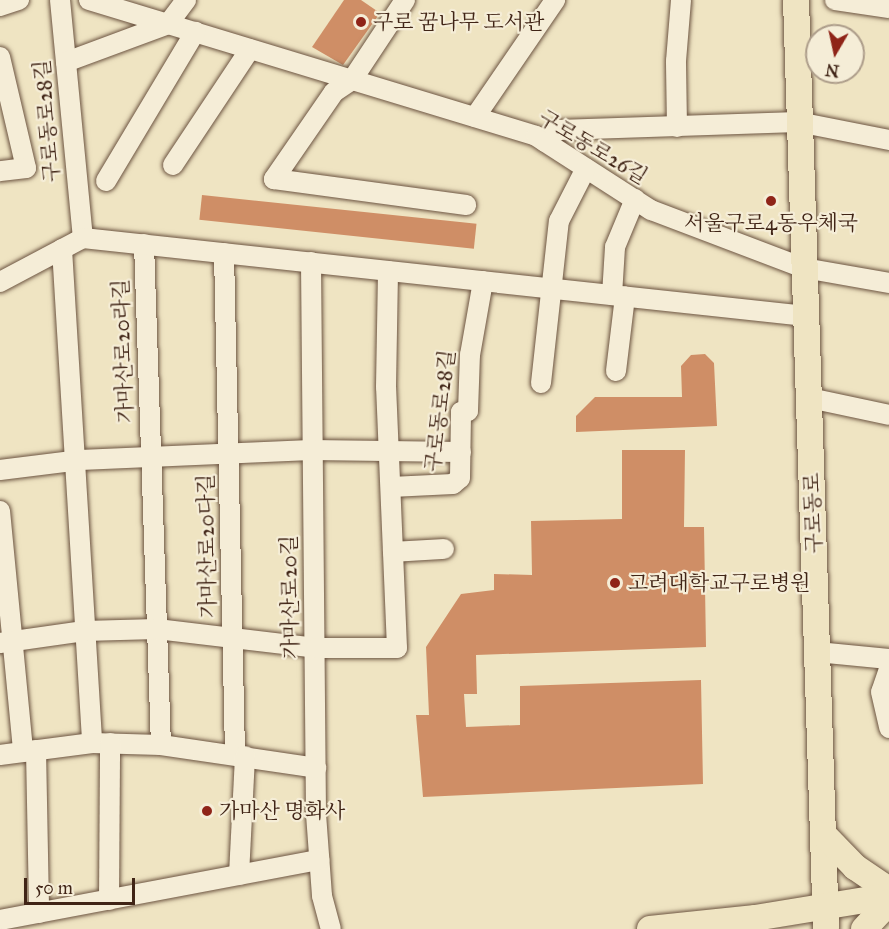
<!DOCTYPE html>
<html>
<head>
<meta charset="utf-8">
<style>
  body { margin:0 }
  #map { position:relative; width:889px; height:929px; overflow:hidden; background:#efe4c2; font-family:"IM FELL Great Primer","Noto Serif KR",serif }
  div>[style] { position:absolute }
  .building>* { inset:0; background:#cf8e66; transform-origin:0 0 }
  .roads { filter:drop-shadow(0 0 2px #6c5441) drop-shadow(0 0 2px #6c5441) }
  .minor>* { height:20px; margin:-10px; padding:0 10px; transform-origin:10px; border-radius:10px; background:#f5edd7 }
  .major>* { height:26px; margin:-13px; padding:0 13px; transform-origin:13px; border-radius:13px; background:#efe4c2 }
  .dots>* { width:16px; height:16px; translate:-50% -50%; box-sizing:border-box; border:3px solid #f5edd7; border-radius:50% }
  span { translate:-50% -50%; white-space:nowrap; text-align:center; line-height:1.15; -webkit-text-stroke:4.5px #f5edd7; paint-order:stroke }
  .poi-label { font-size:21px; color:#402416 }
  .left { translate:0 -50%; text-align:left }
  .street-label { font-size:21px; color:#402416 }
  .north { position:absolute; left:805px; top:24px; width:60px; height:60px; box-sizing:border-box; background:#f5edd7; border:2px solid #ad9d8a; border-radius:50%; rotate:189deg; font-size:16px; font-weight:700; line-height:24px; text-align:center; color:#402416 }
  .north::after { content:''; display:block; margin:auto; width:21px; height:27px; background:#8f2418; clip-path:polygon(50% 0,100% 100%,50% 72%,0 100%) }
  .scale { position:absolute; left:24px; top:878px; width:111px; height:27px; box-sizing:border-box; border:3px solid #402416; border-top:0; padding-left:8px; font-size:18px; line-height:21px; white-space:nowrap; color:#402416; -webkit-text-stroke:4px #f5edd7; paint-order:stroke }
</style>
</head>
<body>
<div id="map">
  <div class="building">
    <i style="clip-path:polygon(344px 0,361px 0,380px 13px,343px 65px,312px 47px)"></i>
    <i style="left:202px;top:195px;width:276px;height:25px;rotate:6deg"></i>
    <i style="clip-path:polygon(705px 354px,714px 363px,717px 426px,576px 432px,576px 416px,595px 397px,682px 397px,681px 366px,691px 355px)"></i>
    <i style="clip-path:polygon(622px 450px,685px 450px,684px 527px,704px 527px,706px 647px,476px 655px,477px 694px,464px 694px,466px 727px,520px 725px,520px 686px,701px 680px,703px 784px,423px 797px,416px 715px,429px 715px,426px 647px,461px 594px,494px 590px,494px 574px,532px 575px,531px 521px,622px 519px)"></i>
  </div>
  <div class="roads">
    <div class="minor">
      <i style="left:60px;top:0;width:239px;rotate:84.5deg"></i>
      <i style="left:89px;top:0;width:467px;rotate:16.9deg"></i>
      <i style="left:536px;top:136px;width:137px;rotate:32.8deg"></i>
      <i style="left:651px;top:210px;width:164px;rotate:20.8deg"></i>
      <i style="left:804px;top:268px;width:86px;rotate:10deg"></i>
      <i style="left:405px;top:0;width:96px;rotate:123.5deg"></i>
      <i style="left:352px;top:80px;width:22px;rotate:146deg"></i>
      <i style="left:334px;top:92px;width:106px;rotate:124.6deg"></i>
      <i style="left:274px;top:179px;width:194px;rotate:7.7deg"></i>
      <i style="left:835px;top:0;width:55px;rotate:8.4deg"></i>
      <i style="left:0;top:6px;width:20px;rotate:-18deg"></i>
      <i style="left:0;top:57px;width:114px;rotate:76.8deg"></i>
      <i style="left:26px;top:168px;width:26px;rotate:173deg"></i>
      <i style="left:66px;top:62px;width:109px;rotate:-20.4deg"></i>
      <i style="left:168px;top:24px;width:30px;rotate:-53deg"></i>
      <i style="left:475px;top:117px;width:142px;rotate:-55.6deg"></i>
      <i style="left:677px;top:127px;width:66px;rotate:-90.9deg"></i>
      <i style="left:676px;top:61px;width:61px;rotate:-85.3deg"></i>
      <i style="left:545px;top:142px;width:18px;rotate:-43deg"></i>
      <i style="left:558px;top:130px;width:240px;rotate:-1.9deg"></i>
      <i style="left:798px;top:122px;width:93px;rotate:11.2deg"></i>
      <i style="left:173px;top:165px;width:139px;rotate:-56.4deg"></i>
      <i style="left:106px;top:181px;width:174px;rotate:-59.1deg"></i>
      <i style="left:144px;top:244px;width:501px;rotate:88.06deg"></i>
      <i style="left:62px;top:249px;width:495px;rotate:86.5deg"></i>
      <i style="left:224px;top:253px;width:501px;rotate:88.74deg"></i>
      <i style="left:311px;top:262px;width:552px;rotate:89.48deg"></i>
      <i style="left:316px;top:814px;width:82px;rotate:85.8deg"></i>
      <i style="left:322px;top:896px;width:34px;rotate:75deg"></i>
      <i style="left:0;top:282px;width:94px;rotate:-27.9deg"></i>
      <i style="left:83px;top:238px;width:727px;rotate:6.16deg"></i>
      <i style="left:612px;top:295px;width:48px;rotate:-86.4deg"></i>
      <i style="left:615px;top:247px;width:52px;rotate:-67.4deg"></i>
      <i style="left:616px;top:371px;width:75px;rotate:-83.1deg"></i>
      <i style="left:541px;top:383px;width:163px;rotate:-83.7deg"></i>
      <i style="left:559px;top:221px;width:59px;rotate:-63deg"></i>
      <i style="left:810px;top:398px;width:81px;rotate:12.1deg"></i>
      <i style="left:0;top:470px;width:81px;rotate:-7.1deg"></i>
      <i style="left:80px;top:460px;width:231px;rotate:-2.5deg"></i>
      <i style="left:311px;top:450px;width:150px;rotate:0.8deg"></i>
      <i style="left:391px;top:487px;width:62px;rotate:-2.8deg"></i>
      <i style="left:453px;top:484px;width:9px;rotate:-41deg"></i>
      <i style="left:460px;top:478px;width:66px;rotate:-89.1deg"></i>
      <i style="left:461px;top:412px;width:7px;rotate:-8deg"></i>
      <i style="left:468px;top:411px;width:56px;rotate:-88deg"></i>
      <i style="left:470px;top:355px;width:75px;rotate:-80deg"></i>
      <i style="left:0;top:511px;width:242px;rotate:84.5deg"></i>
      <i style="left:393px;top:552px;width:51px;rotate:-3.4deg"></i>
      <i style="left:0;top:643px;width:85px;rotate:-8.1deg"></i>
      <i style="left:84px;top:631px;width:73px;rotate:-1.6deg"></i>
      <i style="left:157px;top:629px;width:160px;rotate:6.8deg"></i>
      <i style="left:316px;top:648px;width:81px"></i>
      <i style="left:397px;top:648px;width:261px;rotate:-92.4deg"></i>
      <i style="left:386px;top:387px;width:116px;rotate:-89deg"></i>
      <i style="left:817px;top:652px;width:72px;rotate:5.6deg"></i>
      <i style="left:889px;top:669px;width:24px;rotate:109deg"></i>
      <i style="left:881px;top:692px;width:37px;rotate:77deg"></i>
      <i style="left:36px;top:750px;width:163px;rotate:88.9deg"></i>
      <i style="left:0;top:755px;width:93px;rotate:-7.4deg"></i>
      <i style="left:92px;top:743px;width:69px;rotate:1.7deg"></i>
      <i style="left:161px;top:745px;width:157px;rotate:8.4deg"></i>
      <i style="left:239px;top:875px;width:119px;rotate:-87.1deg"></i>
      <i style="left:109px;top:900px;width:157px;rotate:-89.6deg"></i>
      <i style="left:0;top:920px;width:325px;rotate:-10.7deg"></i>
    </div>
    <div class="major">
      <i style="left:796px;top:0;width:929px;rotate:88.15deg"></i>
      <i style="left:824px;top:835px;width:45px;rotate:45.9deg"></i>
      <i style="left:855px;top:867px;width:41px;rotate:34.1deg"></i>
      <i style="left:650px;top:929px;width:106px;rotate:-6deg"></i>
      <i style="left:755px;top:918px;width:136px;rotate:-9.3deg"></i>
      <i style="left:864px;top:929px;width:37px;rotate:-47deg"></i>
    </div>
  </div>
  <div class="dots">
    <i style="left:361px;top:22px;background:#8f2418"></i>
    <i style="left:771px;top:201px;background:#8f2418"></i>
    <i style="left:615px;top:583px;background:#8f2418"></i>
    <i style="left:207px;top:811px;background:#8f2418"></i>
  </div>
  <div class="poi-label">
    <span class="left" style="left:373px;top:22px">구로 꿈나무 도서관</span>
    <span style="left:771px;top:223px">서울구로4동우체국</span>
    <span class="left" style="left:628px;top:583px">고려대학교구로병원</span>
    <span class="left" style="left:219px;top:811px">가마산 명화사</span>
  </div>
  <div class="street-label">
    <span style="left:47px;top:121px;rotate:-95deg">구로동로28길</span>
    <span style="left:593px;top:147px;rotate:31deg">구로동로26길</span>
    <span style="left:123px;top:351px;rotate:-92deg">가마산로20라길</span>
    <span style="left:440px;top:411px;rotate:-83deg">구로동로28길</span>
    <span style="left:813px;top:513px;rotate:-92deg">구로동로</span>
    <span style="left:207px;top:546px;rotate:-91deg">가마산로20다길</span>
    <span style="left:290px;top:597px;rotate:-91deg">가마산로20길</span>
  </div>
  <div class="north">N</div>
  <div class="scale">50 m</div>
</div>
</body>
</html>
